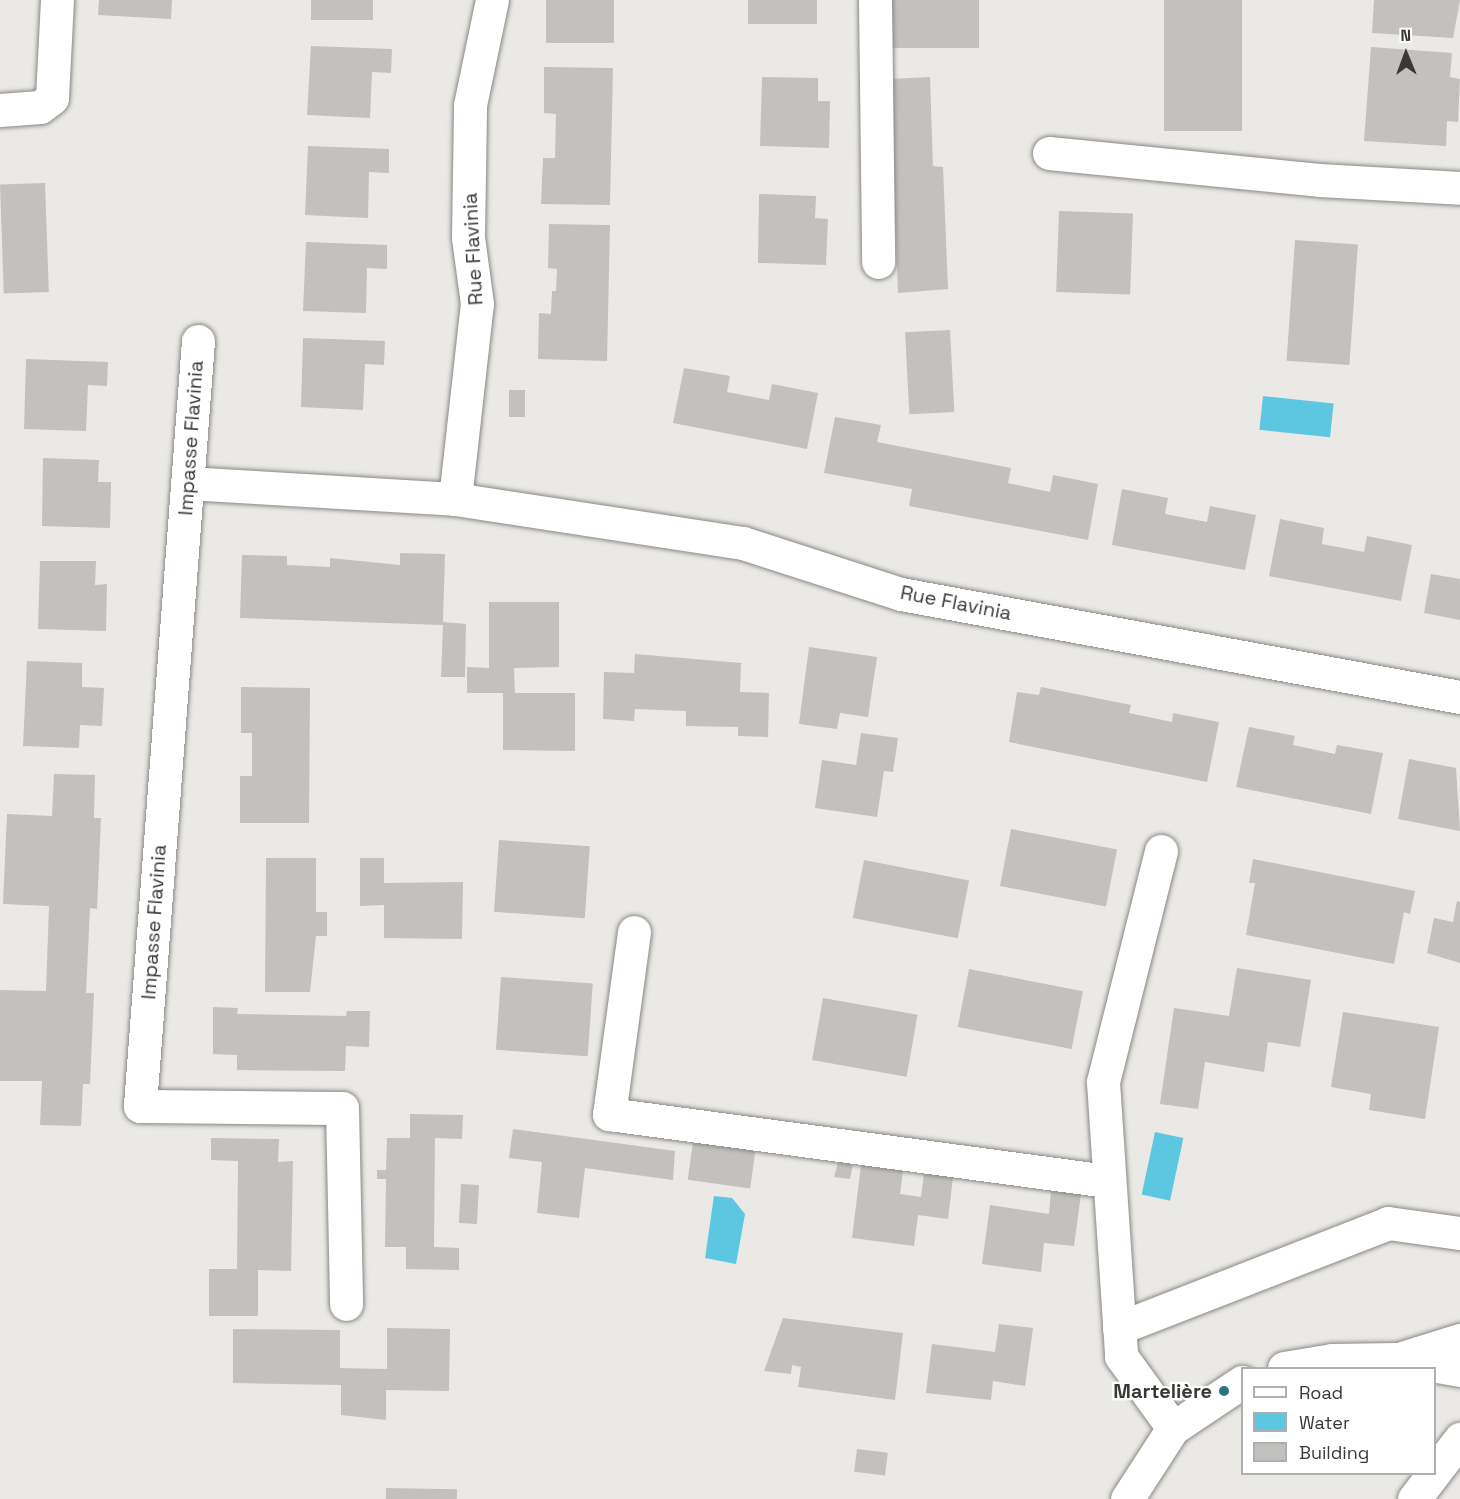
<!DOCTYPE html>
<html>
<head>
<meta charset="utf-8">
<style>
  body { margin:0 }
  #map { position:relative; width:1460px; height:1499px; overflow:hidden; background:#eae9e5; font-family:"Space Grotesk",sans-serif }
  div>[style] { position:absolute }
  .water>* { inset:0; background:#5dc7e2; transform-origin:0 0 }
  .building>* { inset:0; background:#c2c1bd; transform-origin:0 0 }
  .roads { filter:drop-shadow(0 0 2px #898884) drop-shadow(0 0 2px #898884) }
  .minor>* { height:33px; margin:-16.5px; padding:0 16.5px; transform-origin:16.5px; border-radius:16.5px; background:#fff }
  .tertiary>* { height:33px; margin:-16.5px; padding:0 16.5px; transform-origin:16.5px; border-radius:16.5px; background:#fff }
  .dots>* { width:16px; height:16px; translate:-50% -50%; box-sizing:border-box; border:3px solid #fff; border-radius:50% }
  span { translate:-50% -50%; white-space:nowrap; text-align:center; line-height:1.15; -webkit-text-stroke:4.5px #fff; paint-order:stroke }
  .street-label { font-size:20px; color:#393837 }
  .poi-label { font-size:20px; color:#393837; font-weight:700 }
  .right { translate:-100% -50%; text-align:right }
  .legend { position:absolute; left:1241px; top:1367px; width:195px; height:108px; box-sizing:border-box; background:#fff; border:2px solid #b0afaf; margin:0; padding:8px 10px; list-style:none; font-size:18px; color:#393837 }
  .legend li { display:flex; align-items:center; gap:12px; height:30px }
  .legend b { width:30px; border:2px solid #b0afaf }
  .north { position:absolute; left:1376px; top:24px; width:60px; height:60px; -webkit-text-stroke:4px #fff; paint-order:stroke; rotate:359deg; font-size:16px; font-weight:700; line-height:24px; text-align:center; color:#393837 }
  .north::after { content:''; display:block; margin:auto; width:21px; height:27px; background:#393837; clip-path:polygon(50% 0,100% 100%,50% 72%,0 100%) }
</style>
</head>
<body>
<div id="map">
  <div class="water">
    <i style="left:1263px;top:396px;width:71px;height:34px;rotate:6deg"></i>
    <i style="left:1155px;top:1132px;width:29px;height:64px;rotate:12deg"></i>
    <i style="clip-path:polygon(714px 1196px,732px 1198px,745px 1214px,736px 1264px,705px 1258px)"></i>
  </div>
  <div class="building">
    <i style="clip-path:polygon(99px 0,172px 0,171px 19px,98px 15px)"></i>
    <i style="left:311px;top:0;width:62px;height:20px"></i>
    <i style="left:546px;top:0;width:68px;height:43px"></i>
    <i style="left:748px;top:0;width:69px;height:24px"></i>
    <i style="left:888px;top:0;width:91px;height:48px"></i>
    <i style="left:1164px;top:0;width:78px;height:131px"></i>
    <i style="clip-path:polygon(1374px 0,1460px 0,1453px 38px,1372px 33px)"></i>
    <i style="clip-path:polygon(311px 46px,392px 49px,391px 73px,372px 72px,370px 118px,307px 115px)"></i>
    <i style="clip-path:polygon(1371px 47px,1452px 53px,1450px 77px,1460px 79px,1458px 122px,1447px 121px,1446px 146px,1364px 141px)"></i>
    <i style="clip-path:polygon(544px 67px,613px 68px,610px 205px,541px 204px,543px 158px,555px 158px,556px 114px,544px 113px)"></i>
    <i style="clip-path:polygon(762px 77px,818px 78px,818px 101px,830px 101px,829px 148px,760px 146px)"></i>
    <i style="clip-path:polygon(930px 77px,933px 166px,943px 167px,948px 289px,898px 293px,890px 79px)"></i>
    <i style="clip-path:polygon(308px 146px,389px 149px,389px 173px,369px 172px,368px 218px,305px 215px)"></i>
    <i style="left:45px;top:183px;width:109px;height:45px;rotate:88deg"></i>
    <i style="clip-path:polygon(759px 194px,816px 196px,815px 218px,828px 219px,826px 265px,758px 263px)"></i>
    <i style="left:1059px;top:211px;width:74px;height:81px;rotate:2deg"></i>
    <i style="clip-path:polygon(549px 224px,610px 225px,607px 361px,538px 359px,539px 313px,551px 314px,552px 291px,556px 291px,557px 269px,548px 268px)"></i>
    <i style="left:1295px;top:240px;width:63px;height:121px;rotate:4deg"></i>
    <i style="clip-path:polygon(306px 242px,387px 245px,387px 269px,367px 268px,366px 313px,303px 311px)"></i>
    <i style="left:950px;top:330px;width:82px;height:45px;rotate:87deg"></i>
    <i style="clip-path:polygon(303px 338px,385px 341px,384px 365px,365px 364px,363px 410px,301px 407px)"></i>
    <i style="clip-path:polygon(26px 359px,108px 362px,107px 386px,88px 385px,86px 431px,24px 429px)"></i>
    <i style="clip-path:polygon(684px 368px,730px 376px,727px 392px,769px 400px,772px 384px,818px 393px,807px 449px,673px 423px)"></i>
    <i style="left:509px;top:390px;width:16px;height:27px"></i>
    <i style="clip-path:polygon(835px 417px,881px 425px,877px 442px,1011px 468px,1008px 483px,1050px 492px,1053px 475px,1098px 484px,1088px 540px,909px 506px,912px 489px,824px 473px)"></i>
    <i style="clip-path:polygon(43px 458px,99px 460px,98px 482px,111px 482px,110px 528px,42px 526px)"></i>
    <i style="clip-path:polygon(1122px 489px,1168px 498px,1165px 514px,1207px 522px,1210px 506px,1256px 515px,1245px 570px,1112px 545px)"></i>
    <i style="clip-path:polygon(1280px 519px,1324px 528px,1322px 544px,1364px 552px,1367px 536px,1412px 545px,1401px 601px,1269px 576px)"></i>
    <i style="clip-path:polygon(400px 553px,445px 554px,443px 622px,466px 624px,465px 677px,441px 677px,443px 625px,240px 618px,242px 555px,287px 556px,287px 565px,330px 567px,330px 558px,400px 565px)"></i>
    <i style="clip-path:polygon(40px 561px,96px 561px,95px 585px,107px 584px,106px 631px,38px 629px)"></i>
    <i style="clip-path:polygon(1431px 574px,1460px 579px,1460px 620px,1424px 613px)"></i>
    <i style="clip-path:polygon(489px 602px,559px 602px,559px 667px,514px 668px,515px 693px,575px 693px,575px 751px,503px 750px,503px 693px,467px 693px,467px 667px,489px 668px)"></i>
    <i style="clip-path:polygon(809px 647px,877px 657px,868px 717px,840px 713px,837px 729px,799px 724px)"></i>
    <i style="clip-path:polygon(635px 654px,741px 663px,740px 692px,769px 693px,768px 737px,738px 736px,738px 727px,686px 726px,686px 711px,635px 709px,634px 721px,603px 719px,604px 672px,634px 673px)"></i>
    <i style="clip-path:polygon(27px 661px,82px 663px,82px 687px,104px 688px,102px 726px,80px 725px,79px 748px,23px 746px)"></i>
    <i style="clip-path:polygon(241px 687px,310px 688px,309px 823px,240px 823px,240px 776px,252px 776px,252px 733px,241px 733px)"></i>
    <i style="clip-path:polygon(1041px 687px,1131px 705px,1129px 713px,1172px 722px,1173px 713px,1219px 722px,1207px 782px,1009px 742px,1017px 692px,1039px 695px)"></i>
    <i style="clip-path:polygon(1249px 727px,1295px 736px,1293px 745px,1335px 754px,1337px 745px,1383px 753px,1371px 814px,1236px 787px)"></i>
    <i style="clip-path:polygon(861px 733px,898px 738px,893px 772px,884px 771px,877px 817px,815px 808px,822px 760px,856px 765px)"></i>
    <i style="clip-path:polygon(1409px 759px,1456px 768px,1460px 831px,1398px 819px)"></i>
    <i style="clip-path:polygon(54px 774px,95px 775px,94px 818px,101px 818px,97px 909px,90px 908px,86px 993px,94px 993px,90px 1084px,83px 1084px,81px 1126px,40px 1125px,42px 1081px,0 1081px,0 990px,46px 991px,49px 906px,3px 904px,7px 814px,52px 816px)"></i>
    <i style="left:1011px;top:829px;width:108px;height:58px;rotate:11deg"></i>
    <i style="left:499px;top:840px;width:91px;height:72px;rotate:4deg"></i>
    <i style="clip-path:polygon(266px 858px,316px 858px,316px 912px,327px 912px,327px 936px,316px 936px,310px 992px,265px 992px)"></i>
    <i style="clip-path:polygon(360px 858px,384px 858px,384px 883px,463px 882px,462px 939px,384px 938px,384px 905px,360px 906px)"></i>
    <i style="clip-path:polygon(1253px 859px,1415px 891px,1410px 914px,1404px 912px,1394px 964px,1246px 935px,1255px 883px,1249px 883px)"></i>
    <i style="left:864px;top:860px;width:107px;height:59px;rotate:11deg"></i>
    <i style="clip-path:polygon(1457px 901px,1460px 902px,1460px 963px,1427px 953px,1434px 918px,1453px 922px)"></i>
    <i style="clip-path:polygon(1237px 968px,1311px 980px,1300px 1047px,1268px 1042px,1264px 1072px,1205px 1062px,1198px 1109px,1160px 1104px,1174px 1008px,1229px 1016px)"></i>
    <i style="left:969px;top:969px;width:116px;height:59px;rotate:11deg"></i>
    <i style="left:501px;top:977px;width:92px;height:73px;rotate:4deg"></i>
    <i style="left:823px;top:998px;width:96px;height:63px;rotate:10deg"></i>
    <i style="clip-path:polygon(213px 1007px,238px 1008px,237px 1014px,346px 1016px,347px 1011px,370px 1011px,369px 1047px,346px 1046px,345px 1071px,237px 1070px,237px 1055px,213px 1054px)"></i>
    <i style="clip-path:polygon(1343px 1012px,1439px 1027px,1425px 1119px,1369px 1110px,1371px 1094px,1331px 1087px)"></i>
    <i style="clip-path:polygon(410px 1114px,463px 1115px,462px 1139px,435px 1138px,434px 1247px,459px 1248px,459px 1270px,406px 1269px,406px 1247px,385px 1247px,386px 1179px,377px 1179px,377px 1170px,386px 1170px,387px 1138px,410px 1138px)"></i>
    <i style="clip-path:polygon(513px 1129px,675px 1151px,673px 1180px,585px 1168px,579px 1218px,537px 1213px,542px 1162px,509px 1158px)"></i>
    <i style="clip-path:polygon(211px 1138px,279px 1139px,278px 1162px,293px 1161px,291px 1271px,258px 1270px,258px 1316px,209px 1316px,209px 1269px,237px 1269px,238px 1161px,211px 1160px)"></i>
    <i style="left:693px;top:1142px;width:63px;height:38px;rotate:8deg"></i>
    <i style="clip-path:polygon(838px 1162px,853px 1164px,850px 1179px,834px 1177px)"></i>
    <i style="clip-path:polygon(861px 1165px,903px 1171px,900px 1194px,921px 1197px,924px 1173px,953px 1177px,948px 1219px,918px 1215px,914px 1246px,852px 1238px)"></i>
    <i style="left:461px;top:1184px;width:18px;height:39px;rotate:3deg"></i>
    <i style="clip-path:polygon(1051px 1190px,1081px 1194px,1074px 1246px,1044px 1243px,1041px 1272px,982px 1264px,990px 1205px,1049px 1214px)"></i>
    <i style="clip-path:polygon(783px 1318px,903px 1333px,895px 1400px,798px 1387px,801px 1367px,792px 1365px,791px 1374px,764px 1371px)"></i>
    <i style="clip-path:polygon(999px 1324px,1033px 1328px,1025px 1386px,993px 1381px,991px 1400px,926px 1393px,932px 1344px,995px 1352px)"></i>
    <i style="clip-path:polygon(387px 1328px,450px 1329px,449px 1391px,386px 1390px,386px 1420px,341px 1415px,341px 1385px,233px 1383px,233px 1329px,340px 1330px,340px 1368px,387px 1369px)"></i>
    <i style="left:857px;top:1449px;width:31px;height:23px;rotate:7deg"></i>
    <i style="left:386px;top:1488px;width:71px;height:11px;rotate:1deg"></i>
  </div>
  <div class="roads">
    <div class="minor">
      <i style="left:875px;top:0;width:262px;rotate:89.3deg"></i>
      <i style="left:0;top:110px;width:40px;rotate:-4.3deg"></i>
      <i style="left:40px;top:107px;width:15px;rotate:-37deg"></i>
      <i style="left:52px;top:98px;width:98px;rotate:-87.1deg"></i>
      <i style="left:1049px;top:153px;width:271px;rotate:5.7deg"></i>
      <i style="left:1319px;top:180px;width:141px;rotate:3.2deg"></i>
      <i style="left:198px;top:341px;width:767px;rotate:94.34deg"></i>
      <i style="left:140px;top:1106px;width:202px;rotate:0.6deg"></i>
      <i style="left:342px;top:1108px;width:196px;rotate:88.8deg"></i>
      <i style="left:187px;top:483px;width:268px;rotate:3.4deg"></i>
      <i style="left:455px;top:499px;width:291px;rotate:8.7deg"></i>
      <i style="left:743px;top:543px;width:166px;rotate:17.9deg"></i>
      <i style="left:901px;top:594px;width:568px;rotate:10.44deg"></i>
      <i style="left:455px;top:499px;width:196px;rotate:-83.6deg"></i>
      <i style="left:477px;top:304px;width:68px;rotate:-97.7deg"></i>
      <i style="left:468px;top:237px;width:132px;rotate:-89.1deg"></i>
      <i style="left:470px;top:105px;width:107px;rotate:-78.2deg"></i>
      <i style="left:1161px;top:851px;width:238px;rotate:104.1deg"></i>
      <i style="left:1103px;top:1082px;width:275px;rotate:86.2deg"></i>
      <i style="left:1121px;top:1356px;width:89px;rotate:54.2deg"></i>
      <i style="left:634px;top:932px;width:184px;rotate:97.8deg"></i>
      <i style="left:609px;top:1114px;width:502px;rotate:7.66deg"></i>
      <i style="left:1119px;top:1328px;width:289px;rotate:-21.3deg"></i>
      <i style="left:1388px;top:1223px;width:73px;rotate:7.9deg"></i>
      <i style="left:1405px;top:1357px;width:58px;rotate:-17.2deg"></i>
      <i style="left:1284px;top:1368px;width:49px;rotate:-9.5deg"></i>
      <i style="left:1332px;top:1360px;width:65px;rotate:-0.9deg"></i>
      <i style="left:1397px;top:1359px;width:64px;rotate:9.9deg"></i>
      <i style="left:1127px;top:1499px;width:85px;rotate:-57.1deg"></i>
      <i style="left:1173px;top:1428px;width:83px;rotate:-33.7deg"></i>
    </div>
    <div class="tertiary">
      <i style="left:1414px;top:1499px;width:76px;rotate:-52.5deg"></i>
    </div>
  </div>
  <div class="dots">
    <i style="left:1224px;top:1391px;background:#2e7182"></i>
  </div>
  <div class="street-label">
    <span style="left:473px;top:249px;rotate:-93deg">Rue Flavinia</span>
    <span style="left:191px;top:438px;rotate:-86deg">Impasse Flavinia</span>
    <span style="left:956px;top:603px;rotate:11deg">Rue Flavinia</span>
    <span style="left:154px;top:922px;rotate:-86deg">Impasse Flavinia</span>
  </div>
  <div class="poi-label">
    <span class="right" style="left:1212px;top:1391px">Martelière</span>
  </div>
  <ul class="legend">
  <li><b style="height:8px;background:#fff"></b>Road</li>
  <li><b style="height:16px;background:#5dc7e2"></b>Water</li>
  <li><b style="height:16px;background:#c2c1bd"></b>Building</li>
  </ul>
  <div class="north">N</div>
</div>
</body>
</html>
